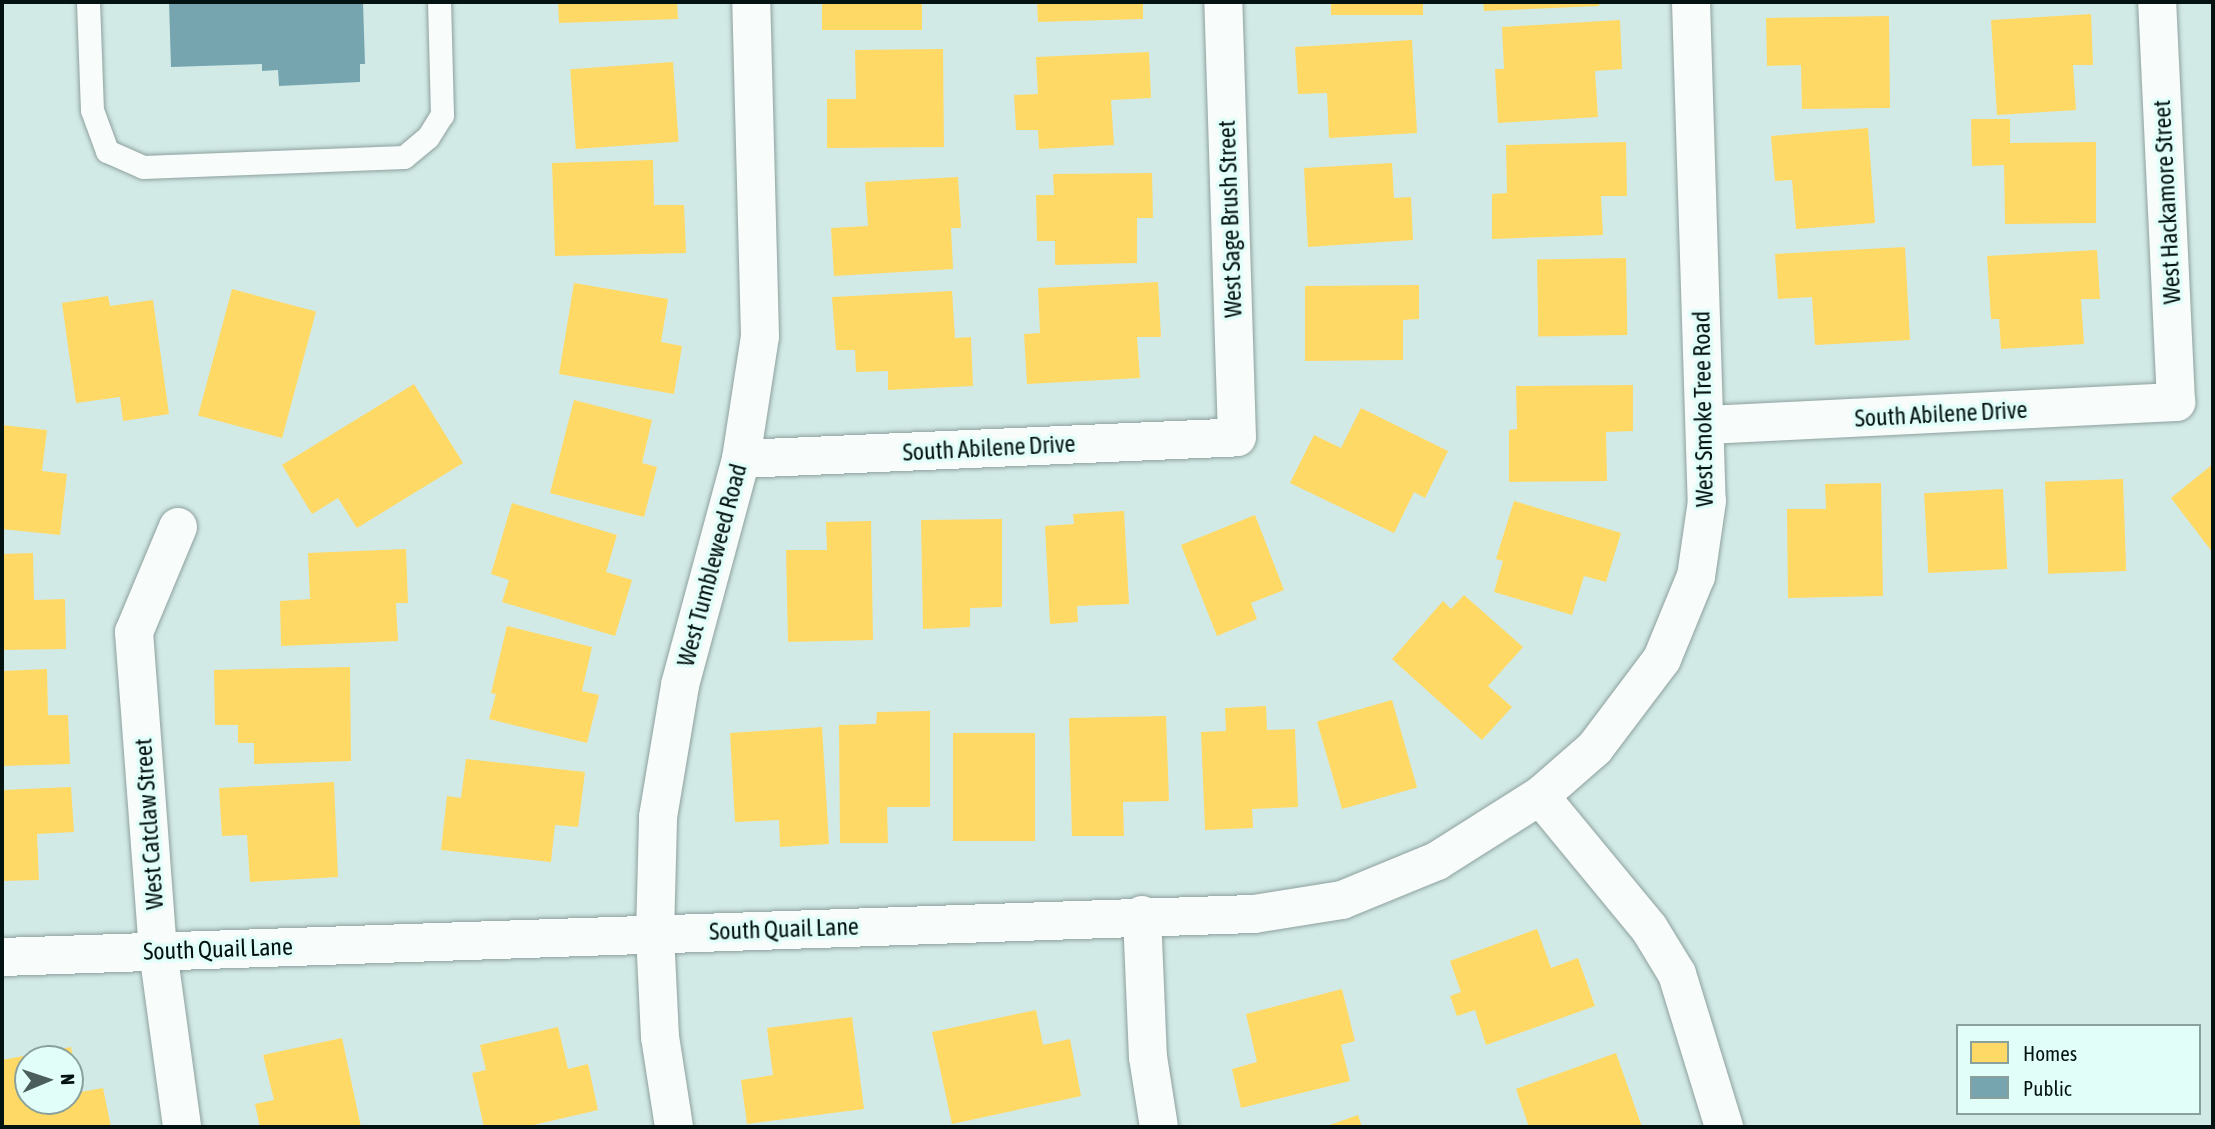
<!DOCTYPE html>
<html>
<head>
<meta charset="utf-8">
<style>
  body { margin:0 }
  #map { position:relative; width:2215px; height:1129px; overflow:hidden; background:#d2eae6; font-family:"Asap Condensed",sans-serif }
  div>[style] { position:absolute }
  .homes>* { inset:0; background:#ffd966; transform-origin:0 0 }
  .public>* { inset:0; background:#76a5af }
  .roads { filter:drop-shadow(0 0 2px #8ea19e) drop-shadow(0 0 2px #8ea19e) }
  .service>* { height:23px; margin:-11.5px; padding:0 11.5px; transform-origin:11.5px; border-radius:11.5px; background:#f8fcfb }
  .minor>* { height:38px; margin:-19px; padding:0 19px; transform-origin:19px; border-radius:19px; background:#f8fcfb }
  span { translate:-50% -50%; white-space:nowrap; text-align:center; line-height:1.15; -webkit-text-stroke:7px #e2fef9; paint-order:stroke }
  .street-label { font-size:24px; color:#031311 }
  .frame { position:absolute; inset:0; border:4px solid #031311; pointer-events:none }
  .legend { position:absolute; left:1956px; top:1024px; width:245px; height:91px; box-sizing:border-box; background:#e2fef9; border:2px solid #89a09c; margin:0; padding:9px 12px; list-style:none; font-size:21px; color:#031311 }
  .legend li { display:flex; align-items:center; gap:14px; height:35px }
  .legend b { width:35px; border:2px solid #89a09c }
  .north { position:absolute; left:14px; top:1045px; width:70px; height:70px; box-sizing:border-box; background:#e2fef9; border:2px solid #89a09c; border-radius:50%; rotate:88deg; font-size:19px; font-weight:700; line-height:28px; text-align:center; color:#031311 }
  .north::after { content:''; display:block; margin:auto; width:24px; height:32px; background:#4b5e5c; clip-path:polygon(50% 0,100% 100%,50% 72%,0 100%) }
</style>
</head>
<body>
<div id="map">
  <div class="homes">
    <i style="clip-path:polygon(558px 2px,677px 2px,678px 19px,559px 23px)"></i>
    <i style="left:822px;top:2px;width:100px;height:28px"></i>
    <i style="clip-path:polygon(1037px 2px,1143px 2px,1143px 19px,1038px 22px)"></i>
    <i style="left:1331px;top:2px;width:92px;height:13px"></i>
    <i style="clip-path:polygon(1483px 2px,1599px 2px,1599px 6px,1484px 11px)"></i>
    <i style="clip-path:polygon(2091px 14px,2093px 65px,2073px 65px,2076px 110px,1997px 115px,1991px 20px)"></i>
    <i style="clip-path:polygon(1889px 16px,1890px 108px,1802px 109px,1801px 65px,1767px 66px,1766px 18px)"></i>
    <i style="clip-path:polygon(1620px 20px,1622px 69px,1595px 71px,1598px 117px,1498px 123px,1495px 69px,1504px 69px,1502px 27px)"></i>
    <i style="clip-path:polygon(1412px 40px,1417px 133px,1329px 138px,1327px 93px,1298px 94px,1295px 47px)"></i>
    <i style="clip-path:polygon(943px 49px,944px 147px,827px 148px,827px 99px,856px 99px,855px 50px)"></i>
    <i style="clip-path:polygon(1149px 52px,1151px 98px,1111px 100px,1114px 145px,1039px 149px,1038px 130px,1016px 130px,1014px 95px,1038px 94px,1036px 57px)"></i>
    <i style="left:673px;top:62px;width:80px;height:103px;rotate:86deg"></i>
    <i style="clip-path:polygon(1971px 119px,2010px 119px,2010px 143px,2096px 142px,2096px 223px,2005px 224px,2004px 165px,1972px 166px)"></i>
    <i style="clip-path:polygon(1868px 128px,1875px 223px,1796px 229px,1792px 180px,1775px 181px,1771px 136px)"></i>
    <i style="clip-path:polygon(1626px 142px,1627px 196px,1601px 196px,1603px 235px,1492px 239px,1492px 194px,1507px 193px,1506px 145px)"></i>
    <i style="clip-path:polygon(653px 160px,654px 205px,684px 205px,686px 253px,555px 256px,552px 163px)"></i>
    <i style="clip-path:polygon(1392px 163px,1394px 198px,1411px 197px,1413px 240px,1308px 247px,1304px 168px)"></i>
    <i style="clip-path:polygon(1152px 173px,1153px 218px,1137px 218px,1137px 263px,1055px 265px,1055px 241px,1037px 241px,1036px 195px,1054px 195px,1053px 174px)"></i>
    <i style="clip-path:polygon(958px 177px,961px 228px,951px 228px,953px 269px,834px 276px,831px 228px,868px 226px,865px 182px)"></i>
    <i style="clip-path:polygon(1905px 247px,1910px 340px,1815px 345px,1812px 297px,1778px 299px,1775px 254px)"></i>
    <i style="clip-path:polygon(2097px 250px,2100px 299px,2081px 299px,2084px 344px,2001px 349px,1999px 319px,1991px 319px,1987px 256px)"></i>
    <i style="left:1626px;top:258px;width:77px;height:89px;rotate:89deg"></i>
    <i style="clip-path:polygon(1158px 282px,1161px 337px,1137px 337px,1140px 378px,1027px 384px,1024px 334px,1040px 333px,1038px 288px)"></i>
    <i style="clip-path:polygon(574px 283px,668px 299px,661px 342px,682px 346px,674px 394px,559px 374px)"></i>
    <i style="clip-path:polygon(1419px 285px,1419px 319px,1403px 320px,1403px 360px,1305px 361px,1305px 286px)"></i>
    <i style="left:232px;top:289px;width:87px;height:131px;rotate:15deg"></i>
    <i style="clip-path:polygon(952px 291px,955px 338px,971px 337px,973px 386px,888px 390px,888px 371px,856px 372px,855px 350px,836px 350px,832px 297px)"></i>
    <i style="clip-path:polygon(108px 296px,110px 306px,153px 300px,169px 414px,123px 421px,120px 397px,76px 403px,62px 303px)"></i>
    <i style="clip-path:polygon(414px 384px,463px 463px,357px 528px,338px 498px,312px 514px,282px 465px)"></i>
    <i style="clip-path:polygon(1633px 385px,1633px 431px,1606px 432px,1607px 481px,1509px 482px,1509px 430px,1517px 429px,1516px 386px)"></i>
    <i style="clip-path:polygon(574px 400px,652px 420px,642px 463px,657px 467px,644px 517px,550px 493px)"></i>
    <i style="clip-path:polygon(1361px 408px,1448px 451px,1425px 498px,1414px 492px,1394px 533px,1290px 483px,1314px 435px,1341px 448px)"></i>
    <i style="clip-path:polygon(2px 425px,47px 430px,42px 471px,67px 474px,60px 535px,2px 529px)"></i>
    <i style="clip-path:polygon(2213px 464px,2213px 553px,2171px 498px)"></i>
    <i style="left:2123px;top:479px;width:92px;height:78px;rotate:88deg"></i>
    <i style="clip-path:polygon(1881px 483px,1883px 596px,1788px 598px,1787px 509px,1826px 509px,1825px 484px)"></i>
    <i style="left:2003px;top:489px;width:80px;height:79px;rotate:87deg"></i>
    <i style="clip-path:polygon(1514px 501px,1621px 533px,1606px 582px,1584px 576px,1572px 615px,1494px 592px,1503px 561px,1496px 559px)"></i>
    <i style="clip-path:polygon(512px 503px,617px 535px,606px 572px,632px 580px,615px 636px,502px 602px,509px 580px,491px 574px)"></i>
    <i style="clip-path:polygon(1124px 511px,1129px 604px,1077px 606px,1078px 622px,1050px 624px,1045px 526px,1074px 524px,1073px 514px)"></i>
    <i style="clip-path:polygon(1255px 515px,1284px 590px,1251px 603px,1257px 619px,1217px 636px,1181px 545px)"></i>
    <i style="clip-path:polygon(1002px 519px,1002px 607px,970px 608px,970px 627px,923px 629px,921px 520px)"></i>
    <i style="clip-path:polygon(871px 521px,873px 640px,788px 642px,786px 550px,827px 550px,826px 522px)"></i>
    <i style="clip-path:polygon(406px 549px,408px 603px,396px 603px,398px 641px,281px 646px,280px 601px,310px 599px,308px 553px)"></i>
    <i style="clip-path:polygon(33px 553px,34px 600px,65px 599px,66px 649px,2px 650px,2px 554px)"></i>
    <i style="clip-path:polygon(1464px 595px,1523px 647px,1488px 686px,1512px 707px,1482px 740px,1392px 659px,1443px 601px,1451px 609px)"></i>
    <i style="clip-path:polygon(507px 626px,592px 647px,582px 691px,599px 695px,587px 743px,489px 719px,496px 694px,491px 693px)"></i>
    <i style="clip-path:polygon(350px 667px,351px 761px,254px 764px,254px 743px,238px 743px,238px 725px,215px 725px,214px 670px)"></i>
    <i style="clip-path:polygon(47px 669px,48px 715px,68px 715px,70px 764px,2px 766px,2px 671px)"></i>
    <i style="left:1392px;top:700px;width:91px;height:78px;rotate:74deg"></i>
    <i style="clip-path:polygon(1266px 706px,1267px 730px,1295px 729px,1298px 807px,1252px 809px,1253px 828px,1205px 830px,1201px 732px,1226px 731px,1225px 708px)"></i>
    <i style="clip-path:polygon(930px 711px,930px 807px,887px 807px,888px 843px,840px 843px,839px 725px,876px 724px,877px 712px)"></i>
    <i style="clip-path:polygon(1166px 716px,1169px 801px,1123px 802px,1124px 836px,1072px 836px,1069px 718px)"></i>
    <i style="clip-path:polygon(822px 727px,829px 844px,780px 847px,779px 820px,735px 822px,730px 733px)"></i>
    <i style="left:953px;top:733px;width:82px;height:108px"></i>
    <i style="clip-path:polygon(466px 759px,585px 772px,578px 827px,555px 825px,551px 862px,441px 850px,447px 796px,461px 798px)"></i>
    <i style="clip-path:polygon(334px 782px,338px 877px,250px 882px,247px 835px,222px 836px,219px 788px)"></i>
    <i style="clip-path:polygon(71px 787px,74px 832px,37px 834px,39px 880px,2px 881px,2px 790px)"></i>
    <i style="clip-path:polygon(1537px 929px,1551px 968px,1578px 958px,1595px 1006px,1486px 1045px,1475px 1010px,1457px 1016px,1450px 996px,1461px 992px,1450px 961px)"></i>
    <i style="clip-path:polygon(1342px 989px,1355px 1041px,1341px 1045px,1350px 1081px,1241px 1108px,1232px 1069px,1257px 1062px,1246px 1014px)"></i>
    <i style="clip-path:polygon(1036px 1010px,1043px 1045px,1070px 1039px,1081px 1096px,952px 1124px,932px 1032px)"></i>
    <i style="clip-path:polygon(852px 1017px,864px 1109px,747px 1124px,741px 1080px,773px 1075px,767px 1028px)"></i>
    <i style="clip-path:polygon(558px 1027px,568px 1069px,588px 1064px,598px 1110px,525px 1127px,484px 1127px,472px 1073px,486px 1070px,480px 1045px)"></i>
    <i style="clip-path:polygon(342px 1038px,361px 1127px,260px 1127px,255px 1104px,274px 1100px,263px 1055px)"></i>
    <i style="clip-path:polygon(evenodd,71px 1047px,80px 1092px,103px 1088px,111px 1127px,2px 1127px,2px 1060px,71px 1047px,28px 1059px,70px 1059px,70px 1101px,28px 1101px,28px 1059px)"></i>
    <i style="clip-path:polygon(1616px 1053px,1642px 1127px,1529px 1127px,1516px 1089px)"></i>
    <i style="clip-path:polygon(1358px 1115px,1362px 1127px,1324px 1127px)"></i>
  </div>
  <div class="public">
    <i style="clip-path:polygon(169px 2px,363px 2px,365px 64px,360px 64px,360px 82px,279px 86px,278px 70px,262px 71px,262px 64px,171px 67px)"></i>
  </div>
  <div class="roads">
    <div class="service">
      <i style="left:88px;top:2px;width:108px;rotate:87.9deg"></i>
      <i style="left:92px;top:110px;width:44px;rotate:69.9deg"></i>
      <i style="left:107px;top:151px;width:39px;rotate:24deg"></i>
      <i style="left:143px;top:167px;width:261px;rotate:-2.2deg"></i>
      <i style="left:404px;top:157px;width:31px;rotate:-40deg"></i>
      <i style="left:428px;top:137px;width:26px;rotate:-58deg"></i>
      <i style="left:442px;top:115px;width:113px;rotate:-91.5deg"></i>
    </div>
    <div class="minor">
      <i style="left:1691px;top:2px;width:499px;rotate:88.2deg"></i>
      <i style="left:1707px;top:501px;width:76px;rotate:98.3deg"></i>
      <i style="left:1696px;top:576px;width:90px;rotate:112.3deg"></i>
      <i style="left:1662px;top:659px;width:111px;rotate:127deg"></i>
      <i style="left:1595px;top:748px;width:73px;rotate:138.9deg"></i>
      <i style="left:1540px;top:796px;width:171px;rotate:50.5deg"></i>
      <i style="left:1649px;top:928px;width:54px;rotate:58.7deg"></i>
      <i style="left:1677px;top:974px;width:160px;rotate:72.9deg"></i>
      <i style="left:1706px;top:425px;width:471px;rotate:-2.8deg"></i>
      <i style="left:2176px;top:402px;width:400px;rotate:-92.7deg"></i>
      <i style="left:741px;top:459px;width:496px;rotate:-2.5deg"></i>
      <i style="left:1237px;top:437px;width:435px;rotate:-91.8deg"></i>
      <i style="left:178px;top:527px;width:114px;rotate:112.7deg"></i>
      <i style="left:134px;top:632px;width:320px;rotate:85.7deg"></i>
      <i style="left:158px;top:951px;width:178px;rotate:82.2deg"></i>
      <i style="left:1142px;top:915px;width:142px;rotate:87.6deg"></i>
      <i style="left:1148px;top:1057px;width:71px;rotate:81.1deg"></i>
      <i style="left:2px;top:957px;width:1253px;rotate:-1.97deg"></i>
      <i style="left:1254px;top:914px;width:89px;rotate:-9deg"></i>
      <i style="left:1342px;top:900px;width:103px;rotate:-22.3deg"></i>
      <i style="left:1437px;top:861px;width:122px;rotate:-32.3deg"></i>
      <i style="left:674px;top:1127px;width:91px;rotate:-98.8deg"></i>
      <i style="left:660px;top:1037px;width:102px;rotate:-92.8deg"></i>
      <i style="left:655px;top:935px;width:118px;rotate:-88.5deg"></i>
      <i style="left:658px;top:817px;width:134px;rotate:-80.5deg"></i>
      <i style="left:680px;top:685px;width:234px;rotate:-74.9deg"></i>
      <i style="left:741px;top:459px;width:124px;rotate:-81.2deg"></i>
      <i style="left:760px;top:336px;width:334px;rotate:-91.5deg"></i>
    </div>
  </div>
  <div class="street-label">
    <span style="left:2167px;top:202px;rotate:-93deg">West Hackamore Street</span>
    <span style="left:1230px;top:219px;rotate:-92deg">West Sage Brush Street</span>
    <span style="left:1703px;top:409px;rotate:-91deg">West Smoke Tree Road</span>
    <span style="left:1941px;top:414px;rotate:-3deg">South Abilene Drive</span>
    <span style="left:989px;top:448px;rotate:-3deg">South Abilene Drive</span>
    <span style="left:712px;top:565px;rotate:-75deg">West Tumbleweed Road</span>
    <span style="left:149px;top:824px;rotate:-94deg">West Catclaw Street</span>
    <span style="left:784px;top:929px;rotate:-2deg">South Quail Lane</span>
    <span style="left:218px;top:949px;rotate:-2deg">South Quail Lane</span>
  </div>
  <div class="frame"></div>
  <ul class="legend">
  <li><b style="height:19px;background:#ffd966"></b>Homes</li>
  <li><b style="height:19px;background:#76a5af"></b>Public</li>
  </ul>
  <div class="north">N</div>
</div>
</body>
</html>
